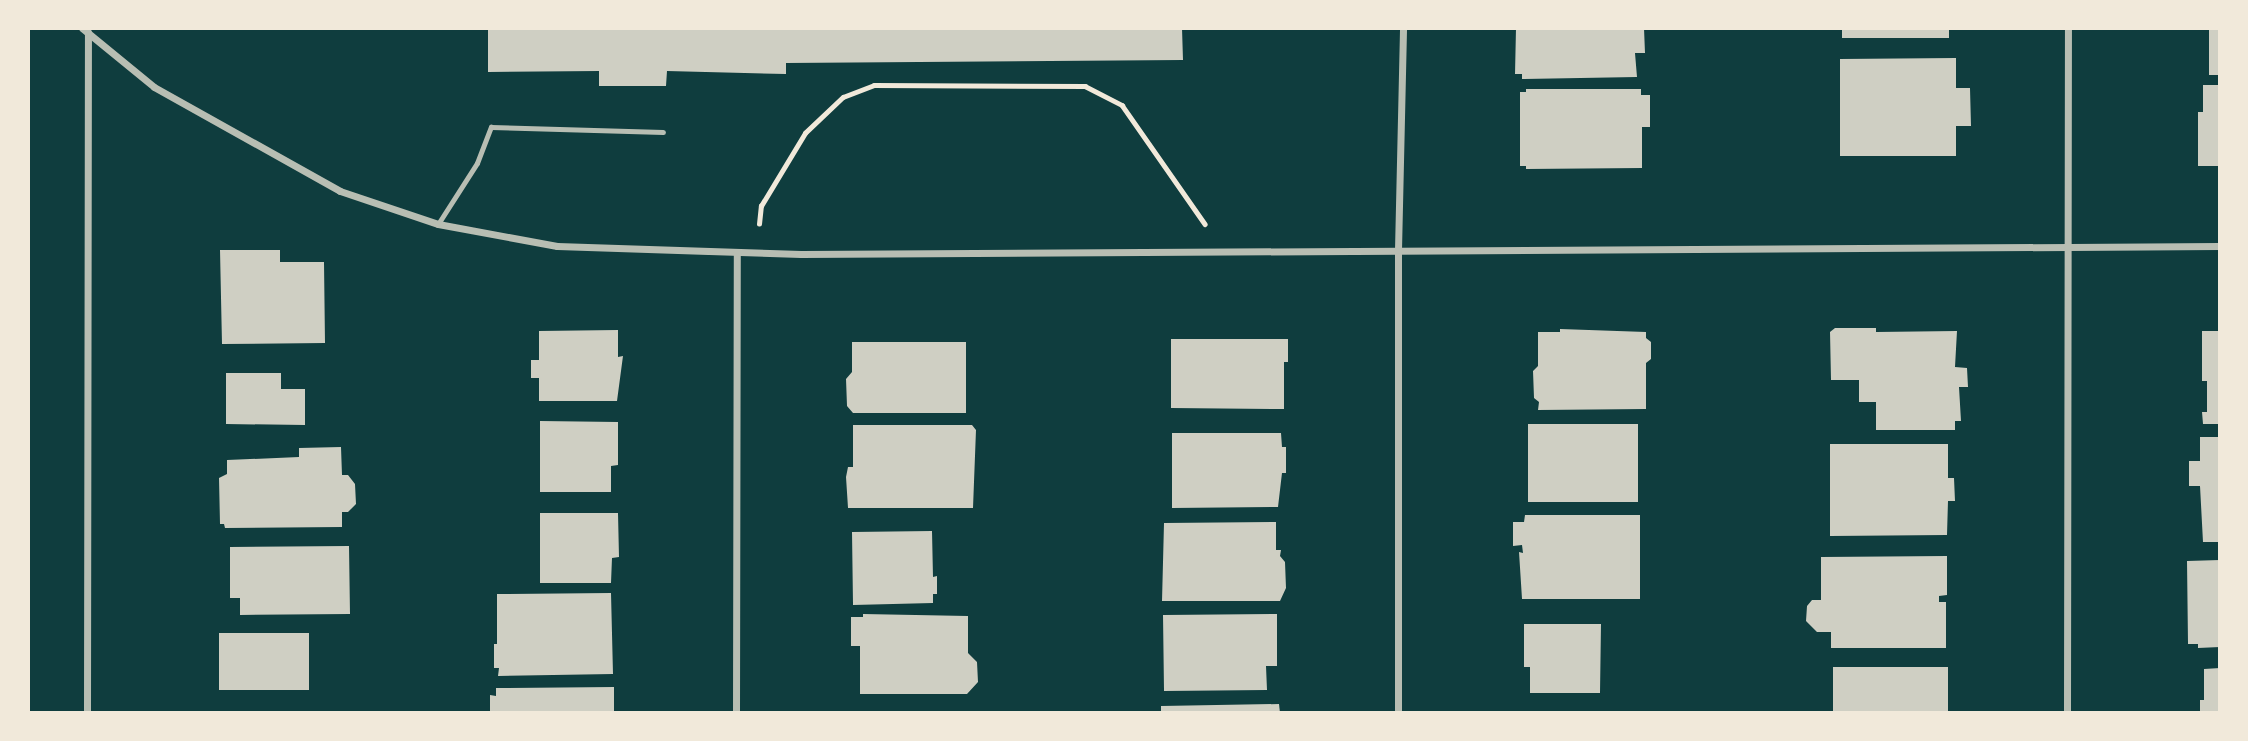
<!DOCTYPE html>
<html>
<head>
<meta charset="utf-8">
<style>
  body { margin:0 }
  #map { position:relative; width:2248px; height:741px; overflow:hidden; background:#0f3d3e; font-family:Merriweather,serif }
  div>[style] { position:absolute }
  .building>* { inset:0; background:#cfcfc3; transform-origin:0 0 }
  .path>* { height:4.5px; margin:-2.25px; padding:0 2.25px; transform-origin:2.25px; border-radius:2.25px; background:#f1e9da }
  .service>* { height:5px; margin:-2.5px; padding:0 2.5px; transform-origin:2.5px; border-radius:2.5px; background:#b8beb3 }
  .minor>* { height:7px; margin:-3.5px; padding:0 3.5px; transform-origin:3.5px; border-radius:3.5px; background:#b8beb3 }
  span { translate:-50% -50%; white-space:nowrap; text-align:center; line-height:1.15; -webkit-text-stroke:7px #f1e9da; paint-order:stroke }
  .frame { position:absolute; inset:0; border:30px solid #f1e9da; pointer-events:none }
</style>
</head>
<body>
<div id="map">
  <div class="building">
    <i style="clip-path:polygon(488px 28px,1182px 28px,1183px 60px,786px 63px,786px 74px,667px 71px,666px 86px,599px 86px,599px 71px,488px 72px)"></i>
    <i style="clip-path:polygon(1516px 28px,1644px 28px,1645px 53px,1635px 53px,1637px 77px,1522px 79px,1522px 74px,1515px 74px)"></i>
    <i style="left:1842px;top:28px;width:107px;height:10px"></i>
    <i style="left:2209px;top:28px;width:11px;height:47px"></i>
    <i style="clip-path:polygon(1956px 58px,1956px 88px,1970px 88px,1971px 126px,1956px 126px,1956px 156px,1840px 156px,1840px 59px)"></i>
    <i style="clip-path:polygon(2203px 85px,2220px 85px,2220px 166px,2198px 166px,2198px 112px,2203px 112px)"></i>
    <i style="clip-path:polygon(1526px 89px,1641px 89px,1641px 95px,1650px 95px,1650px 127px,1642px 127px,1642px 168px,1526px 169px,1526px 166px,1520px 166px,1520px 92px,1526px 92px)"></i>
    <i style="clip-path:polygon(220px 250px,280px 250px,280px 262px,324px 262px,325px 343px,222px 344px)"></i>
    <i style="clip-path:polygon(1835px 328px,1876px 328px,1876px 332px,1957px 331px,1955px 367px,1967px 368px,1968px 387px,1959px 387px,1961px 421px,1955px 421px,1955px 430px,1876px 430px,1876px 402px,1859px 402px,1859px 380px,1831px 380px,1830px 332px)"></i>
    <i style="clip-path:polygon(1560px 329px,1646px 332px,1646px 338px,1651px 342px,1651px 359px,1646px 363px,1646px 409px,1538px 410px,1539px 402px,1534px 398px,1533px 371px,1538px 366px,1538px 332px,1560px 332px)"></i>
    <i style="clip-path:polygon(618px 330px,618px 357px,623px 356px,617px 401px,539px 401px,539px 378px,531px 378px,531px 360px,539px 360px,539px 331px)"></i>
    <i style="clip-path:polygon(2202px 331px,2220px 331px,2220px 424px,2203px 424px,2202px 412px,2207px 412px,2207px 381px,2202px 381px)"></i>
    <i style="clip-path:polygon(1171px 339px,1288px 339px,1288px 362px,1284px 362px,1284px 409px,1171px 408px)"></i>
    <i style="clip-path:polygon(852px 342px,966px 342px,966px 413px,853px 413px,847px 406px,846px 379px,852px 372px)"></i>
    <i style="clip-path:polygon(226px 373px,281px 373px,281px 389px,305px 389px,305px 425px,226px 424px)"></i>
    <i style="clip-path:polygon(540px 421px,618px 422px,618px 465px,611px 466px,611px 492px,540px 492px)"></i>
    <i style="left:1528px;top:424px;width:110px;height:78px"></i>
    <i style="clip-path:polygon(853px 425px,972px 425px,976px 430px,973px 508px,848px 508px,846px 477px,848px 467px,853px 467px)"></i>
    <i style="clip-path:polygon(1172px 433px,1281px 433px,1282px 447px,1286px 447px,1286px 473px,1282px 473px,1278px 507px,1172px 508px)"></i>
    <i style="clip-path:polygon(2200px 437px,2220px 437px,2220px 542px,2203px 542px,2200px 486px,2189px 486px,2189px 461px,2200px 461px)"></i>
    <i style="clip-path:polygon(1830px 444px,1948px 444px,1948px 478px,1954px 478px,1955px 501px,1948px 501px,1947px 535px,1830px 536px)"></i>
    <i style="clip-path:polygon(341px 447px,342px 475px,348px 475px,355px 484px,356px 504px,348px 512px,342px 512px,342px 527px,225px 528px,224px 524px,220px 524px,219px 478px,227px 474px,227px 460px,299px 457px,299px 448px)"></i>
    <i style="clip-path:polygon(540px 513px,618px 513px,619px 557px,612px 558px,611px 583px,540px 583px)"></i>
    <i style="clip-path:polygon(1525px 515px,1640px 515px,1640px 599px,1522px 599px,1519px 552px,1523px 553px,1522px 545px,1513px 546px,1513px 522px,1524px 522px)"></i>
    <i style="clip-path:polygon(1276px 522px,1276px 550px,1281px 550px,1280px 556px,1285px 562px,1286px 588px,1280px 601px,1162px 601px,1164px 523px)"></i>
    <i style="clip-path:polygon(932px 531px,933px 577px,937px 576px,937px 594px,933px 594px,933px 603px,853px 605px,852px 532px)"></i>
    <i style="clip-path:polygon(349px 546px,350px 614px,240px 615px,240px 598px,230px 598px,230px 547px)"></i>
    <i style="clip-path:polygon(1947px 556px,1947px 595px,1939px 596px,1939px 602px,1946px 602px,1946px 648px,1831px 648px,1831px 632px,1817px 632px,1806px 621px,1807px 606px,1812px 600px,1821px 600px,1821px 557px)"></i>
    <i style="clip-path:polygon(2220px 560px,2220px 647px,2198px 648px,2198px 644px,2188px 644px,2187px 561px)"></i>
    <i style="clip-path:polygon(611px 593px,613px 674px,498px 676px,499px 668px,494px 668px,494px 644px,497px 644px,497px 594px)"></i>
    <i style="clip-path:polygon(863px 614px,968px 616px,968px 653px,977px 662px,978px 682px,967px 694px,860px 694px,860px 646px,851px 646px,851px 617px,863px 617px)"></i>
    <i style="clip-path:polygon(1277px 614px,1277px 666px,1266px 666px,1267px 690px,1164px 691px,1163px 615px)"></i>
    <i style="clip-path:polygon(1524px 624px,1601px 624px,1600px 693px,1530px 693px,1530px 667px,1524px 667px)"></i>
    <i style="left:309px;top:633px;width:57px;height:90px;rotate:90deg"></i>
    <i style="left:1833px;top:667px;width:115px;height:46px"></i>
    <i style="clip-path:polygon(2220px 668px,2220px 713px,2200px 713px,2200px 700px,2204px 700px,2204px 669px)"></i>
    <i style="clip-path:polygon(614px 687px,614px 713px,490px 713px,490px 695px,496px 696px,496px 688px)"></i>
    <i style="clip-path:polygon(1279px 704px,1280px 713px,1161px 713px,1161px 706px)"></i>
  </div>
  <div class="path">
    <i style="left:759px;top:224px;width:18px;rotate:-84deg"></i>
    <i style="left:761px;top:206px;width:85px;rotate:-58.9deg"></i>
    <i style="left:805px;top:133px;width:52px;rotate:-43.5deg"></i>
    <i style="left:843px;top:97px;width:33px;rotate:-21deg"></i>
    <i style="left:874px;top:85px;width:211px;rotate:0.3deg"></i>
    <i style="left:1085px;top:86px;width:42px;rotate:27.2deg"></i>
    <i style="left:1122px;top:105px;width:145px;rotate:55.1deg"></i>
  </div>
  <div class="service">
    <i style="left:438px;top:224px;width:72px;rotate:-57.4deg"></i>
    <i style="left:477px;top:163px;width:39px;rotate:-69deg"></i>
    <i style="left:491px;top:127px;width:172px;rotate:1.7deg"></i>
  </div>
  <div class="minor">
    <i style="left:82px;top:28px;width:93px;rotate:39.3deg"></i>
    <i style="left:154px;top:87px;width:213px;rotate:29.2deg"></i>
    <i style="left:340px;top:191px;width:103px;rotate:18.6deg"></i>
    <i style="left:438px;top:224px;width:121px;rotate:10.5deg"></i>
    <i style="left:557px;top:246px;width:244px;rotate:1.9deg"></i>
    <i style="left:801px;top:254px;width:1419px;rotate:-0.32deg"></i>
    <i style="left:87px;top:713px;width:681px;rotate:-89.92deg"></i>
    <i style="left:736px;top:713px;width:461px;rotate:-89.9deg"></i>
    <i style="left:1398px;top:713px;width:463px;rotate:-90deg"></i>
    <i style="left:1398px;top:250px;width:222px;rotate:-88.7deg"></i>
    <i style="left:2067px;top:713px;width:685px;rotate:-89.92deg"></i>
  </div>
  <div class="frame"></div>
</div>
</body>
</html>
